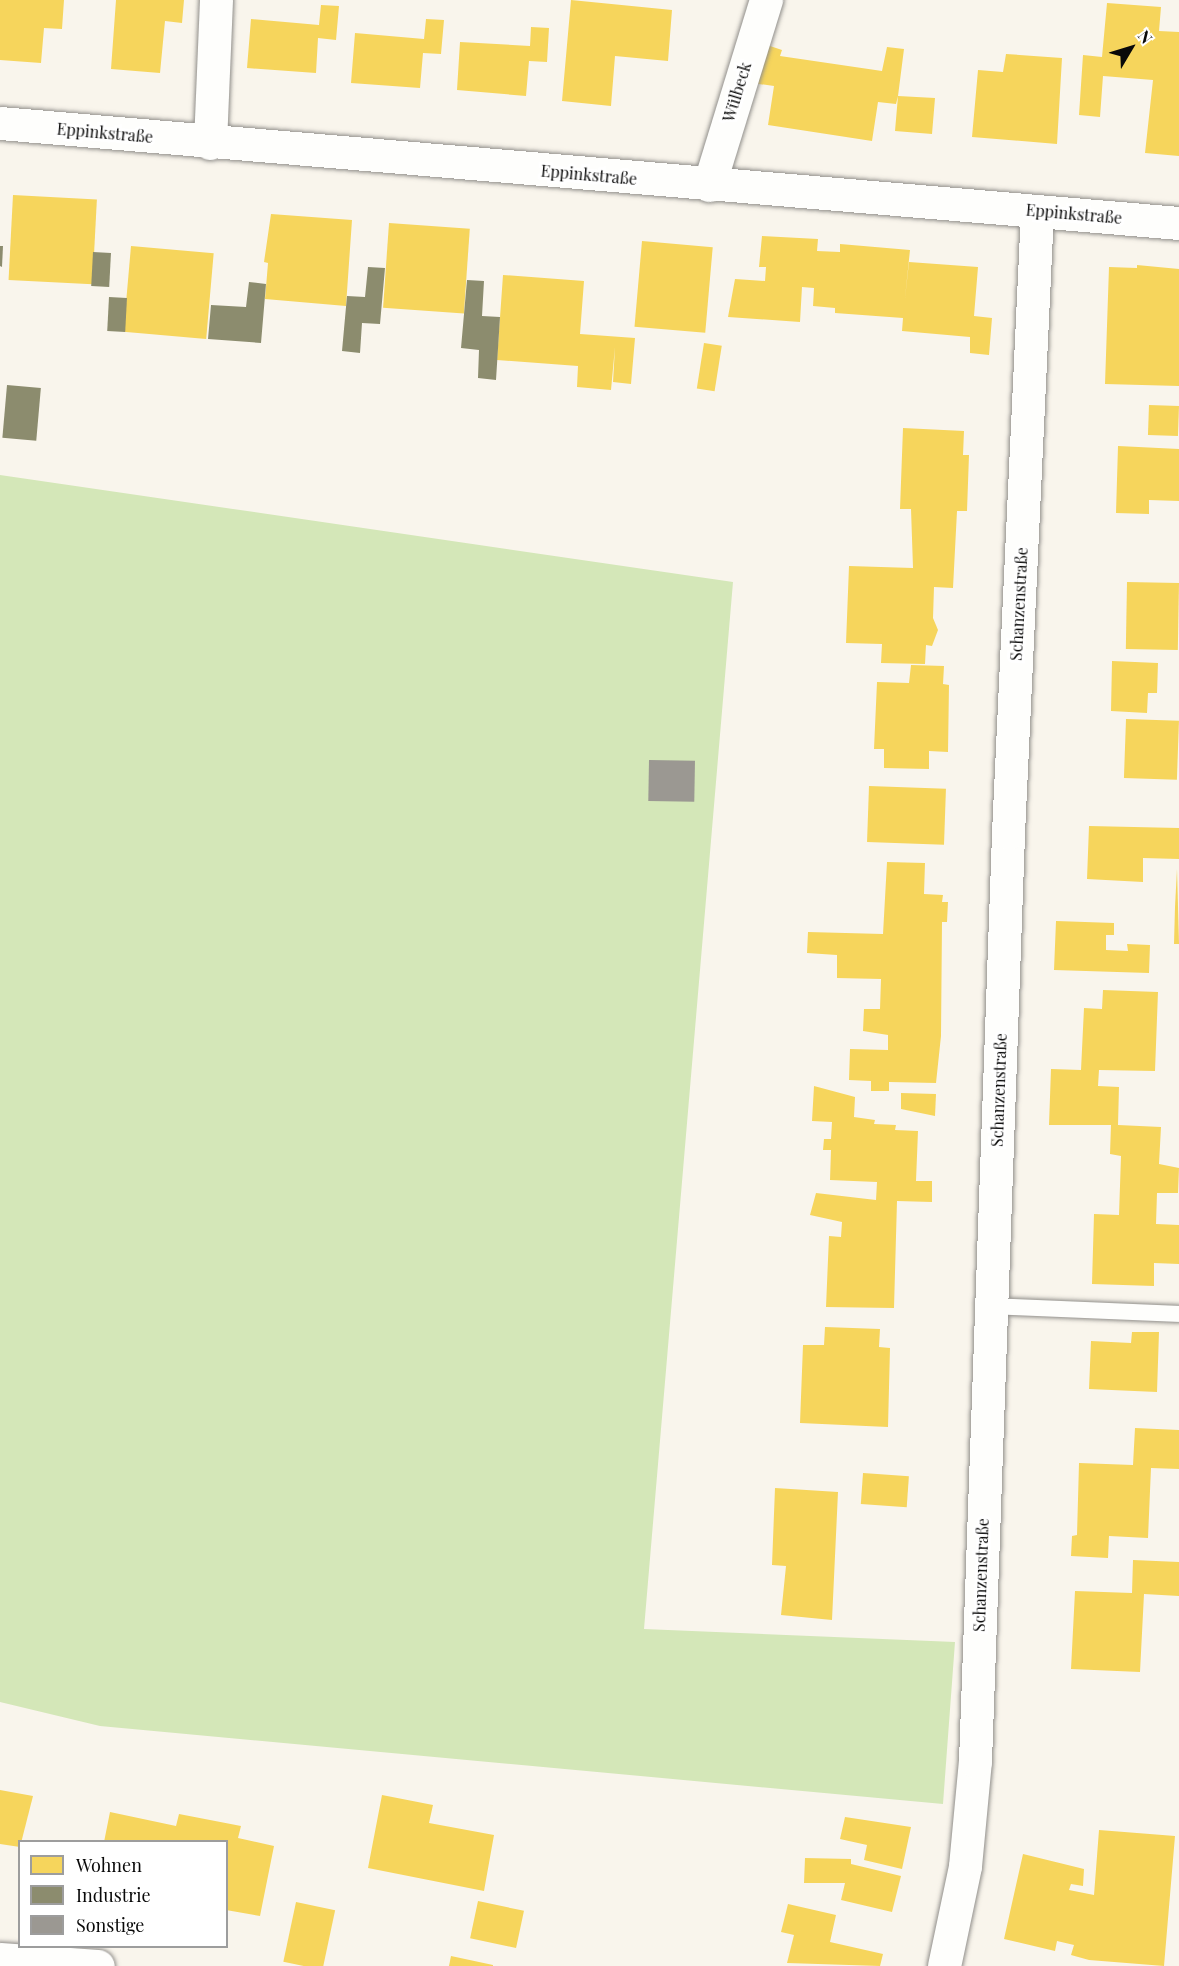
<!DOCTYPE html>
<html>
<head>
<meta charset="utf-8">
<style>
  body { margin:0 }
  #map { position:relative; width:1179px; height:1966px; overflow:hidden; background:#f9f5ec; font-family:"Playfair Display",serif }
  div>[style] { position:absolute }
  .forest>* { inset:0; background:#d4e7b8 }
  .homes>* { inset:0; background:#f6d55c; transform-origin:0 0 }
  .industry>* { inset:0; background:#8c8c6e; transform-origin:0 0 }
  .building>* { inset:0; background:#9b9892; transform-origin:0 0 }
  .roads { filter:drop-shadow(0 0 2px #918f8b) drop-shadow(0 0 2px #918f8b) }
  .service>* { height:16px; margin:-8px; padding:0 8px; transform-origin:8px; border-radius:8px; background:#fefefc }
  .minor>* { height:33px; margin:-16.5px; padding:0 16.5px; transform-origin:16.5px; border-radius:16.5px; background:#fefefc }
  .tertiary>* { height:33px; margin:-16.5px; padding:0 16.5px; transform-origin:16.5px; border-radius:16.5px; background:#fefefc }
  span { translate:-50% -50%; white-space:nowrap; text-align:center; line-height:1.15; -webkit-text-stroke:6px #fff; paint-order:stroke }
  .street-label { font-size:16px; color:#090909 }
  .legend { position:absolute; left:18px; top:1840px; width:210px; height:108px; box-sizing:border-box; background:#fff; border:2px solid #9d9d9d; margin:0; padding:8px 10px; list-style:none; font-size:18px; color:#090909 }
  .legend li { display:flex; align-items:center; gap:12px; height:30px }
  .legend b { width:30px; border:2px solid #9d9d9d }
  .north { position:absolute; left:1101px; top:18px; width:60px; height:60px; -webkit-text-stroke:4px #fff; paint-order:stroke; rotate:52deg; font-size:16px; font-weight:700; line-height:24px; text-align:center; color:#090909 }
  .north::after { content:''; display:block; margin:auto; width:21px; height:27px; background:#090909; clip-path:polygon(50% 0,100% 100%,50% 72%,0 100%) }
</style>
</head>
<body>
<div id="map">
  <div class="forest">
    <i style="clip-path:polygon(0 475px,733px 582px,644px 1629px,955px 1642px,943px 1804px,100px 1726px,0 1702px)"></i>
  </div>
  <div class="homes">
    <i style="clip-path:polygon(0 0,64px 0,62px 29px,44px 28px,41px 63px,0 60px)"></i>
    <i style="clip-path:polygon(116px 0,184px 0,182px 23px,165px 21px,160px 73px,111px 69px)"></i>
    <i style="clip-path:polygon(571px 0,672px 10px,668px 61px,615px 56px,611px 106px,562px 101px)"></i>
    <i style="clip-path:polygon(1107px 3px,1161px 7px,1159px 31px,1179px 32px,1179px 156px,1145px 153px,1153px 80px,1103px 76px,1100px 117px,1079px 115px,1083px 55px,1102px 57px)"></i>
    <i style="clip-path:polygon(321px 5px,339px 6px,336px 40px,318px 38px,316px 73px,247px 68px,251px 19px,319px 25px)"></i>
    <i style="clip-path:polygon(426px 19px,444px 20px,441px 54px,423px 53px,420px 88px,351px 83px,355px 33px,424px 39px)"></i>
    <i style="clip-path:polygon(531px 27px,549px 28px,547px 62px,529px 61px,526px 96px,457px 90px,460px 42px,530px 46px)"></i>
    <i style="clip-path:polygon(764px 44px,782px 50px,780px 56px,882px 71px,887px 47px,904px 49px,898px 96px,935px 98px,932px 134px,895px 131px,898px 96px,896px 104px,878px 102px,872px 141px,768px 125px,774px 86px,752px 83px)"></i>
    <i style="clip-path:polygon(1006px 54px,1062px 58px,1057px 144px,972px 137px,978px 70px,1003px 72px)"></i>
    <i style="left:13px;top:195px;width:84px;height:85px;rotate:3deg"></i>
    <i style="clip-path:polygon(271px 214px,352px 220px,346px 306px,265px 299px,268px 263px,264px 262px)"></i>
    <i style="left:389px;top:223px;width:81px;height:85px;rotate:4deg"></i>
    <i style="clip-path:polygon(762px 236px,818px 239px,817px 251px,840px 252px,840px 244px,910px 250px,905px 298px,909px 262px,978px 267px,974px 316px,992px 318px,989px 355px,970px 353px,970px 337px,902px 331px,903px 318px,835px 313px,835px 308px,813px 306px,814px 288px,802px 287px,800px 322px,728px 317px,735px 279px,765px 281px,766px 267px,759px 267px)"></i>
    <i style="left:642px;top:241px;width:71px;height:86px;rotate:5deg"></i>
    <i style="left:131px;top:246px;width:83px;height:86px;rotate:5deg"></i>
    <i style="clip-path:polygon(1137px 265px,1179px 269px,1179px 386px,1105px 384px,1109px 267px,1137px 268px)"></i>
    <i style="clip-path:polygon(503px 275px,584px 281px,580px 334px,635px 338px,631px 384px,613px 382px,615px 347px,611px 390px,577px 387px,578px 366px,497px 360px)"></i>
    <i style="left:704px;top:343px;width:18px;height:46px;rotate:9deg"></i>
    <i style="left:1149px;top:405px;width:30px;height:30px;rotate:2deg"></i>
    <i style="clip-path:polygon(903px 428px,964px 431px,963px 455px,969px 455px,967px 511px,957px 511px,953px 588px,934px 587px,933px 618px,938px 630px,932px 646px,926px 645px,925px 664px,881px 663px,882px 644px,846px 643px,849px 566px,913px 568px,911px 509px,900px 509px)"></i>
    <i style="clip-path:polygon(1118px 446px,1179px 449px,1179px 501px,1149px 500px,1149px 514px,1116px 513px)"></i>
    <i style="left:1127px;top:582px;width:52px;height:67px;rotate:1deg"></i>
    <i style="clip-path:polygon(1112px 661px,1158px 663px,1157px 693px,1148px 693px,1147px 713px,1111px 711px)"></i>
    <i style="clip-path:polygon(911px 665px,944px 666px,943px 684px,949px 685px,948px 752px,929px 751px,929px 769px,884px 768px,884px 749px,874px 749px,877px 682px,909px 683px)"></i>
    <i style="left:1126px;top:719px;width:53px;height:59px;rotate:2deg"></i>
    <i style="left:869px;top:786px;width:77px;height:56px;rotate:2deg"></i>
    <i style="clip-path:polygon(1089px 826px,1179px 828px,1179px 859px,1143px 858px,1143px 882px,1087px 879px)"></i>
    <i style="clip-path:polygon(887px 862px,925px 863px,924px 894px,943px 895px,942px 902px,948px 902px,947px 922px,942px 922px,941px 1036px,936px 1083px,889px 1082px,889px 1091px,871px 1091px,871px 1081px,849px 1080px,850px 1049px,888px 1050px,888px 1035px,863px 1031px,864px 1009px,880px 1009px,881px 979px,837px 978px,837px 955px,807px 953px,808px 932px,883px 934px)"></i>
    <i style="clip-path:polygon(1177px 869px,1179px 944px,1174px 944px,1175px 907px)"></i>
    <i style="clip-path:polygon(1056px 921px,1114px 923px,1114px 935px,1106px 935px,1106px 950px,1128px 951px,1127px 944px,1150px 945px,1149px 973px,1054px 970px)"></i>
    <i style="clip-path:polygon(1103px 990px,1158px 992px,1155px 1071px,1099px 1070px,1098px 1086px,1119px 1087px,1118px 1125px,1161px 1127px,1159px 1164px,1179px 1168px,1178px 1193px,1157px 1193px,1156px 1224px,1179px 1225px,1179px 1264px,1154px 1263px,1154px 1286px,1092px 1284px,1094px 1214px,1119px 1215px,1121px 1156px,1110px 1154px,1111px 1125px,1049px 1125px,1051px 1069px,1081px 1070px,1084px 1008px,1102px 1009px)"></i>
    <i style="clip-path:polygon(814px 1086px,855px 1097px,854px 1117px,875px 1120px,874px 1124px,896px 1125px,895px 1130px,918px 1131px,916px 1181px,932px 1181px,932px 1202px,897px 1201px,894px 1308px,826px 1307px,829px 1236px,841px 1237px,842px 1222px,810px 1215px,816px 1193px,876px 1200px,877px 1182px,830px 1180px,831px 1150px,823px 1150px,824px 1139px,831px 1139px,832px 1122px,812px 1121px)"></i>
    <i style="clip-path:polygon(901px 1093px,936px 1094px,935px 1116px,901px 1109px)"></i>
    <i style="clip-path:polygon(825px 1327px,880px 1329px,879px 1347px,890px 1348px,888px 1427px,800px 1423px,803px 1345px,824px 1345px)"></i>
    <i style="clip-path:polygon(1132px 1332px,1159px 1332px,1157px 1392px,1089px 1389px,1091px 1341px,1131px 1343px)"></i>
    <i style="clip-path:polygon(1135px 1428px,1179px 1430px,1179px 1469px,1151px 1468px,1148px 1538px,1109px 1536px,1108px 1558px,1071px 1556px,1072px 1536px,1077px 1535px,1079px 1463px,1133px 1465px)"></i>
    <i style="left:863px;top:1473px;width:46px;height:31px;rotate:4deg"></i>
    <i style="clip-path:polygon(775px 1488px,838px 1492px,832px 1620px,781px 1615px,786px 1566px,772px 1565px)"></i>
    <i style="clip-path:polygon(1133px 1560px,1179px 1562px,1179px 1596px,1144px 1594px,1140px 1672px,1071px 1669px,1075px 1591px,1132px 1593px)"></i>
    <i style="clip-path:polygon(0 1790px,33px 1796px,20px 1847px,0 1844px)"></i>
    <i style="clip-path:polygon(382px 1795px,433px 1805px,429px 1823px,494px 1835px,484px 1891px,368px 1868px)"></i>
    <i style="clip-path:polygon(110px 1812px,176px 1826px,179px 1814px,241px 1826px,238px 1838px,274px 1846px,260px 1916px,226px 1910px,226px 1842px,104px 1842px)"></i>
    <i style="clip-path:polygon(845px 1817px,911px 1827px,902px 1869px,864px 1860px,867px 1845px,840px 1839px)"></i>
    <i style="clip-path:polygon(1099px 1830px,1175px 1836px,1164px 1966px,1089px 1960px,1071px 1955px,1074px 1945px,1057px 1941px,1055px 1951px,1004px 1939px,1023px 1854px,1084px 1869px,1083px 1886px,1071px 1884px,1069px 1890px,1094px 1895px)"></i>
    <i style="clip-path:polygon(805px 1858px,851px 1859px,851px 1864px,901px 1876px,892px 1912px,841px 1900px,845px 1883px,804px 1883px)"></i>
    <i style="left:478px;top:1901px;width:47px;height:38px;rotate:12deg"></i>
    <i style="left:296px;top:1902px;width:40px;height:61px;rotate:12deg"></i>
    <i style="clip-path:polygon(788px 1904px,836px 1915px,830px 1942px,883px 1954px,880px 1966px,787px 1963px,794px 1935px,781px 1932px)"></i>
    <i style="clip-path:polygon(451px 1956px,493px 1965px,493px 1966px,449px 1966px)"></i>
  </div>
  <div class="industry">
    <i style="clip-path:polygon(0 246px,3px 246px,2px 267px,0 266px)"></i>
    <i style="left:93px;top:252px;width:18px;height:34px;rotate:3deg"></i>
    <i style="clip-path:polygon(368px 267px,385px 268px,380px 324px,362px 323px,360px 353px,342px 351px,347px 296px,365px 297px)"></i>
    <i style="clip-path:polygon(467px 280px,484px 281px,482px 316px,500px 317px,496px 380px,478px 378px,479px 350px,461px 348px)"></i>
    <i style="clip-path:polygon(249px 282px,266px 284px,261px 343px,208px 339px,211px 305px,246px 307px)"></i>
    <i style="left:109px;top:297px;width:18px;height:34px;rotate:3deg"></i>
    <i style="left:7px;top:385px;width:34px;height:53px;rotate:5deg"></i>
  </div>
  <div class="building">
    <i style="left:649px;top:760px;width:46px;height:41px;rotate:1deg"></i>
  </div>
  <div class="roads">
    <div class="service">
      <i style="left:991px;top:1306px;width:188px;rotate:2.4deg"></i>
    </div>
    <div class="minor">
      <i style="left:210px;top:143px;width:143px;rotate:-87.6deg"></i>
      <i style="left:709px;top:185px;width:194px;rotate:-72.9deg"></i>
      <i style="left:0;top:1959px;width:98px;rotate:4.1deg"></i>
      <i style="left:944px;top:1966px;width:102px;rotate:-78.1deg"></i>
      <i style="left:965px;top:1866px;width:105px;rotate:-84.6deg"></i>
      <i style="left:975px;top:1761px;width:929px;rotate:-87.96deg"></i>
      <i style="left:1008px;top:833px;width:623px;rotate:-87.33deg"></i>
    </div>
    <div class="tertiary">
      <i style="left:0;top:123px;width:1183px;rotate:4.85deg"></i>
    </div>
  </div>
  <div class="street-label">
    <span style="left:737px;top:92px;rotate:-73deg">Wülbeck</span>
    <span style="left:105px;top:133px;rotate:5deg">Eppinkstraße</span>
    <span style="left:589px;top:175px;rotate:5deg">Eppinkstraße</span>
    <span style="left:1074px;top:214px;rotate:5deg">Eppinkstraße</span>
    <span style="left:1019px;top:604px;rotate:-87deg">Schanzenstraße</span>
    <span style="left:999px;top:1090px;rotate:-88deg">Schanzenstraße</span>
    <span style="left:981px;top:1575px;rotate:-88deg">Schanzenstraße</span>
  </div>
  <ul class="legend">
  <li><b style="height:16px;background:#f6d55c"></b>Wohnen</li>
  <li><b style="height:16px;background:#8c8c6e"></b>Industrie</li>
  <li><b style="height:16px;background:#9b9892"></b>Sonstige</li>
  </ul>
  <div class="north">N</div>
</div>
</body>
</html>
